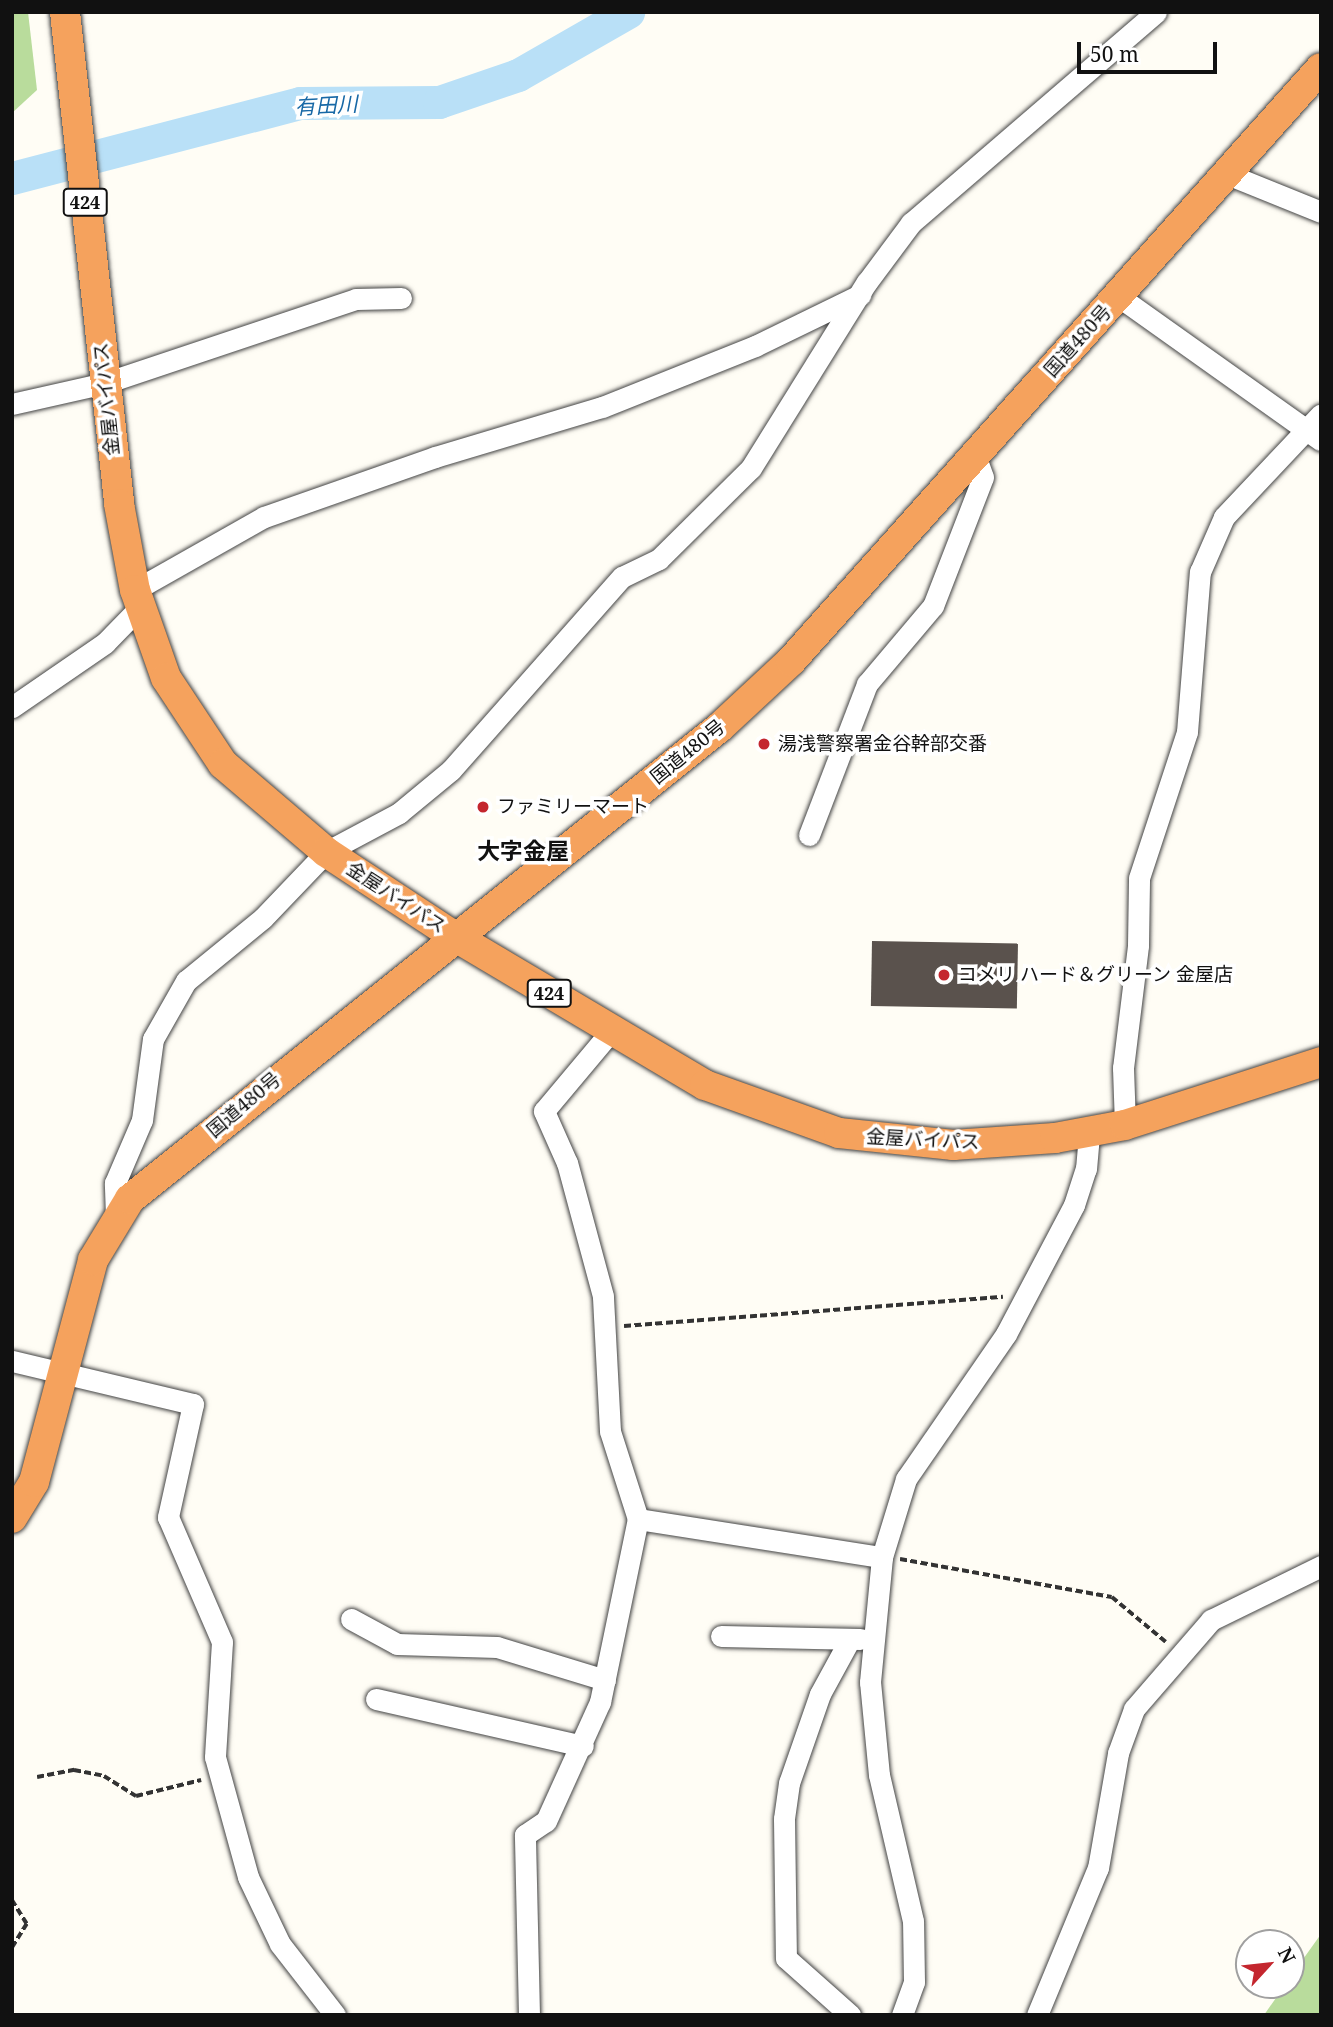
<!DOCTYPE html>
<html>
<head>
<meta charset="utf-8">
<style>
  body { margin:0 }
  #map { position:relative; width:1333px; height:2027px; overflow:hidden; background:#fffdf5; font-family:"Noto Serif","Noto Sans JP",serif }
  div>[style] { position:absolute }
  .forest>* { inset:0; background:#b9dc9c }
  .river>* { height:33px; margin:-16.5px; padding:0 16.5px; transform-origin:16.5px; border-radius:16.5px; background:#b9e0f7 }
  .building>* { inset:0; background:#5a524d; transform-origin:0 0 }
  .path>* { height:3.5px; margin-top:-1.75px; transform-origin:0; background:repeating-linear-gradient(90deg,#333 0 7px,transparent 0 10.5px) }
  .roads { filter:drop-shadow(0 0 2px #444) drop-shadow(0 0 2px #444) }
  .minor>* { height:21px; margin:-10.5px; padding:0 10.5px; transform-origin:10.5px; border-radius:10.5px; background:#fff }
  .highway>* { height:30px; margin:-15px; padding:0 15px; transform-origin:15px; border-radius:15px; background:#f5a25d }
  .dots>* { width:19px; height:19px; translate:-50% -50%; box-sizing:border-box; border:4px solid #fff; border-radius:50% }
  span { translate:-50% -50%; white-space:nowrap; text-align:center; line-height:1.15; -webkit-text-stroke:7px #fff; paint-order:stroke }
  .shield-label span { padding:2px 5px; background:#fff; border:2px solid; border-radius:5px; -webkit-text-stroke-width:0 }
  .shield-label { font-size:18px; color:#111; font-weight:700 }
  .street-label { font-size:19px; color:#111 }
  .poi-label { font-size:19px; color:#111 }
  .left { translate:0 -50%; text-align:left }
  .water-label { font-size:21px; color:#1768a6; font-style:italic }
  .quarter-label { font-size:23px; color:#111; font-weight:700 }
  .frame { position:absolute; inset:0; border:14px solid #111; pointer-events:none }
  .north { position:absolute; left:1235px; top:1929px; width:70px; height:70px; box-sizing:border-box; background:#fff; border:2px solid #a0a0a0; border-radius:50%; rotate:63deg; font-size:19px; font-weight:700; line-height:28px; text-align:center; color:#111 }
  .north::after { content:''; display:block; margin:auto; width:24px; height:32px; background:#c4262e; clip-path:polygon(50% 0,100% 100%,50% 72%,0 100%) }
  .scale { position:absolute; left:1077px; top:42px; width:140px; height:32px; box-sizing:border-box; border:4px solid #111; border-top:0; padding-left:9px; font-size:21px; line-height:24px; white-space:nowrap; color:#111; -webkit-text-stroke:5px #fff; paint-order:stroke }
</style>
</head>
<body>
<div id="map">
  <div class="forest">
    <i style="clip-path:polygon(12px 12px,28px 12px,37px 90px,12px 113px)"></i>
    <i style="clip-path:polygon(1321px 1934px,1321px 2015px,1264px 2015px,1285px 1985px,1291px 1985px,1291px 1976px)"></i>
  </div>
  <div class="river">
    <i style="left:12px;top:178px;width:298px;rotate:-14.6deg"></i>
    <i style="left:300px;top:103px;width:139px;rotate:-0.4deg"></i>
    <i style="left:439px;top:102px;width:83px;rotate:-18.9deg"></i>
    <i style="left:518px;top:75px;width:127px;rotate:-29.8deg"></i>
  </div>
  <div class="building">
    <i style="left:872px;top:941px;width:146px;height:65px;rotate:1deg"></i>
  </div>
  <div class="path">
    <i style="left:624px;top:1326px;width:380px;rotate:-4.4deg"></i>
    <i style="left:900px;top:1559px;width:215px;rotate:10.2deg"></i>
    <i style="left:1112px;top:1597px;width:70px;rotate:39.8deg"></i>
    <i style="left:37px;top:1777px;width:38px;rotate:-11deg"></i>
    <i style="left:74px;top:1770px;width:31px;rotate:11deg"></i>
    <i style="left:104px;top:1776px;width:38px;rotate:32deg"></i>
    <i style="left:136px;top:1796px;width:67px;rotate:-13.8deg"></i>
    <i style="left:12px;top:1900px;width:28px;rotate:58deg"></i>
    <i style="left:27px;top:1924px;width:28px;rotate:122deg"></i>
  </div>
  <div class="roads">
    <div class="minor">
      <i style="left:1227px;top:174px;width:101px;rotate:22deg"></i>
      <i style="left:1118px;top:296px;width:249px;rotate:35.4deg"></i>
      <i style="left:12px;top:404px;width:95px;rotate:-12.7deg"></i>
      <i style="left:105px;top:383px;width:265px;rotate:-18.5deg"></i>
      <i style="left:356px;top:299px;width:45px;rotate:-1.3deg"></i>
      <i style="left:135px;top:590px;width:148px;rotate:-29.5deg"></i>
      <i style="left:264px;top:517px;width:181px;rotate:-19.3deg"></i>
      <i style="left:435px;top:457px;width:174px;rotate:-16.7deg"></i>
      <i style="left:602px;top:407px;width:165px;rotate:-21.7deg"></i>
      <i style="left:755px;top:346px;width:117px;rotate:-25.9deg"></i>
      <i style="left:12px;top:707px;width:113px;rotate:-34.5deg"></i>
      <i style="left:105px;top:643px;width:52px;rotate:-45.8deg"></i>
      <i style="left:809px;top:835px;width:162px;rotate:-69deg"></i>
      <i style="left:867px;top:684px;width:102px;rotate:-49.8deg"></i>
      <i style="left:933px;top:606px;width:138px;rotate:-68.8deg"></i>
      <i style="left:983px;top:477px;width:23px;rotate:-110deg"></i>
      <i style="left:1125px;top:1125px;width:57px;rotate:-92deg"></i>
      <i style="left:1123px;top:1068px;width:124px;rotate:-83deg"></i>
      <i style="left:1138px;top:945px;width:67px;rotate:-89.1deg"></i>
      <i style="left:1139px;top:878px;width:154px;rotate:-71.8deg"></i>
      <i style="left:1187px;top:732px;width:161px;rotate:-85.4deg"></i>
      <i style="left:1200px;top:572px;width:60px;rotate:-66.4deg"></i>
      <i style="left:1224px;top:517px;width:141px;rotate:-46.7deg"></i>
      <i style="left:116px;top:1216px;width:33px;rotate:-92deg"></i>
      <i style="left:115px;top:1183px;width:69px;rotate:-66.8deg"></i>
      <i style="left:142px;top:1120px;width:82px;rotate:-82.3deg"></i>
      <i style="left:153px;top:1039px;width:67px;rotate:-60.4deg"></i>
      <i style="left:186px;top:981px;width:99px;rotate:-39.3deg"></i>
      <i style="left:263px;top:918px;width:91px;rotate:-46.3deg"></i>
      <i style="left:326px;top:852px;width:83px;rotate:-28.1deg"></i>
      <i style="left:399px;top:813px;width:67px;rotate:-39.6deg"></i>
      <i style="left:451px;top:770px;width:258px;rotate:-48.5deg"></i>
      <i style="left:622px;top:577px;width:41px;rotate:-25.9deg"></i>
      <i style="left:659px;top:559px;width:129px;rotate:-44.7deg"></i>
      <i style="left:751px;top:468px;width:219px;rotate:-58.1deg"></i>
      <i style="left:867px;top:282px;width:74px;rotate:-53.3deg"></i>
      <i style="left:911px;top:223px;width:323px;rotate:-40.7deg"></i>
      <i style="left:12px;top:1361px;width:186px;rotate:13.4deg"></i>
      <i style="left:193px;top:1404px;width:116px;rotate:102.5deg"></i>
      <i style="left:168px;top:1517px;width:136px;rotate:66.6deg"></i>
      <i style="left:222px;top:1642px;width:115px;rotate:93.5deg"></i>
      <i style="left:215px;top:1757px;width:124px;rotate:74.6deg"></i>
      <i style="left:248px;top:1877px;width:74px;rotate:64.5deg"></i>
      <i style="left:280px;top:1944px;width:90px;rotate:52.2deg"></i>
      <i style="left:638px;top:1519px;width:247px;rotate:8.9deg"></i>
      <i style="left:351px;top:1619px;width:52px;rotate:28.5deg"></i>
      <i style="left:397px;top:1644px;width:100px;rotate:1.7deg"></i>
      <i style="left:497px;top:1647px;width:113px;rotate:17deg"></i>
      <i style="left:721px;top:1636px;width:139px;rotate:1.2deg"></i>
      <i style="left:850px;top:1639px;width:63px;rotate:118.6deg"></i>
      <i style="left:820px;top:1694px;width:94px;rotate:109.2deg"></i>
      <i style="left:789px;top:1783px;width:36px;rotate:98deg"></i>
      <i style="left:784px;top:1819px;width:139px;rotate:89.2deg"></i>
      <i style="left:786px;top:1958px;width:86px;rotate:41.7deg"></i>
      <i style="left:376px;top:1699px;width:212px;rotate:12.8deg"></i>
      <i style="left:529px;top:2015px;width:180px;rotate:-91.3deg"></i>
      <i style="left:525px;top:1835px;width:25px;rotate:-34deg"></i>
      <i style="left:546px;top:1821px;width:131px;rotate:-65.6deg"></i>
      <i style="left:600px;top:1702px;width:187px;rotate:-78.3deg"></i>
      <i style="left:638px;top:1519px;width:92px;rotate:-107.7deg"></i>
      <i style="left:610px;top:1431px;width:135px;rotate:-93deg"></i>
      <i style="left:603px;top:1296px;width:138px;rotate:-105.1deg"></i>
      <i style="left:567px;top:1163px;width:57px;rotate:-113.9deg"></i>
      <i style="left:544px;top:1111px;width:106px;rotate:-50deg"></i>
      <i style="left:902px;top:2015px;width:35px;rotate:-70deg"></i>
      <i style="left:914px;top:1982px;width:61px;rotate:-90.9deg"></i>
      <i style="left:913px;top:1921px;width:150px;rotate:-103.1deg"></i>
      <i style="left:879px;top:1775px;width:93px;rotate:-95.5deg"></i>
      <i style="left:870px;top:1682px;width:126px;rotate:-84.5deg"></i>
      <i style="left:882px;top:1557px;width:82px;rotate:-72.9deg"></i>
      <i style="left:906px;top:1479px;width:176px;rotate:-55.4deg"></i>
      <i style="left:1006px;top:1334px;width:146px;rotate:-62.2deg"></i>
      <i style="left:1074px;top:1205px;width:38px;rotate:-72deg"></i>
      <i style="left:1086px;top:1169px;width:37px;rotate:-85deg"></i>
      <i style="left:1037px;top:2015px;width:159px;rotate:-67.5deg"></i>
      <i style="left:1098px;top:1868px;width:117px;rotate:-80.1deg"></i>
      <i style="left:1118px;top:1753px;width:47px;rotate:-70deg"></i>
      <i style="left:1134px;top:1709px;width:118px;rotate:-49.1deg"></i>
      <i style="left:1211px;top:1620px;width:123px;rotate:-26.1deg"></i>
    </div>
    <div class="highway">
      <i style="left:65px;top:12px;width:495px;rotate:83.7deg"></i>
      <i style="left:119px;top:504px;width:87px;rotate:79.5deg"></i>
      <i style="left:135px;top:590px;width:93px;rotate:70.6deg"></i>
      <i style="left:166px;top:678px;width:103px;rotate:56.5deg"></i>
      <i style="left:223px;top:764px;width:135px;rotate:40.5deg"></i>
      <i style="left:326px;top:852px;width:153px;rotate:33.3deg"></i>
      <i style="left:454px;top:936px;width:292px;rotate:30.7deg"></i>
      <i style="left:705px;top:1085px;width:142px;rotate:19.7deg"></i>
      <i style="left:839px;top:1133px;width:115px;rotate:6deg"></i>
      <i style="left:953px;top:1145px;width:102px;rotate:-3.9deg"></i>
      <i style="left:1055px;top:1138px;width:71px;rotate:-10.5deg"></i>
      <i style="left:1125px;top:1125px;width:206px;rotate:-17.8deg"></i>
      <i style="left:12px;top:1518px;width:42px;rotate:-58.6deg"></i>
      <i style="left:34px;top:1482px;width:230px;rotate:-75.1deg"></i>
      <i style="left:93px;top:1260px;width:71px;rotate:-58.8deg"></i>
      <i style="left:130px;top:1199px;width:756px;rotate:-38.66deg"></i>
      <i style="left:720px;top:727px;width:97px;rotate:-42.9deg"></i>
      <i style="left:791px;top:661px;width:795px;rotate:-48.21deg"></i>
    </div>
  </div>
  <div class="dots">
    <i style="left:764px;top:744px;background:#c4262e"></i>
    <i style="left:483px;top:807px;background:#c4262e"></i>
    <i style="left:944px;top:975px;background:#c4262e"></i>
  </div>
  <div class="shield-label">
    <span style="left:85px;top:202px">424</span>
    <span style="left:549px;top:993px">424</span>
  </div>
  <div class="street-label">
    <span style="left:1078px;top:341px;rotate:-48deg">国道480号</span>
    <span style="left:107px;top:399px;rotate:-96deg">金屋バイパス</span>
    <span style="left:688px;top:752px;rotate:-39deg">国道480号</span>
    <span style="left:396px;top:898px;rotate:33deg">金屋バイパス</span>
    <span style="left:244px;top:1105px;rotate:-40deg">国道480号</span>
    <span style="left:923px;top:1140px;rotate:3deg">金屋バイパス</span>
  </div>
  <div class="poi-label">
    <span class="left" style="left:778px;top:744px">湯浅警察署金谷幹部交番</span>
    <span class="left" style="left:497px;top:807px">ファミリーマート</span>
    <span class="left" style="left:958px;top:975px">コメリ ハード＆グリーン 金屋店</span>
  </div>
  <div class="water-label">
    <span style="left:326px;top:105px;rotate:-3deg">有田川</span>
  </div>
  <div class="quarter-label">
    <span style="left:523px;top:850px">大字金屋</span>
  </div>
  <div class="frame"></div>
  <div class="north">N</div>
  <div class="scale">50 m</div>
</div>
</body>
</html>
